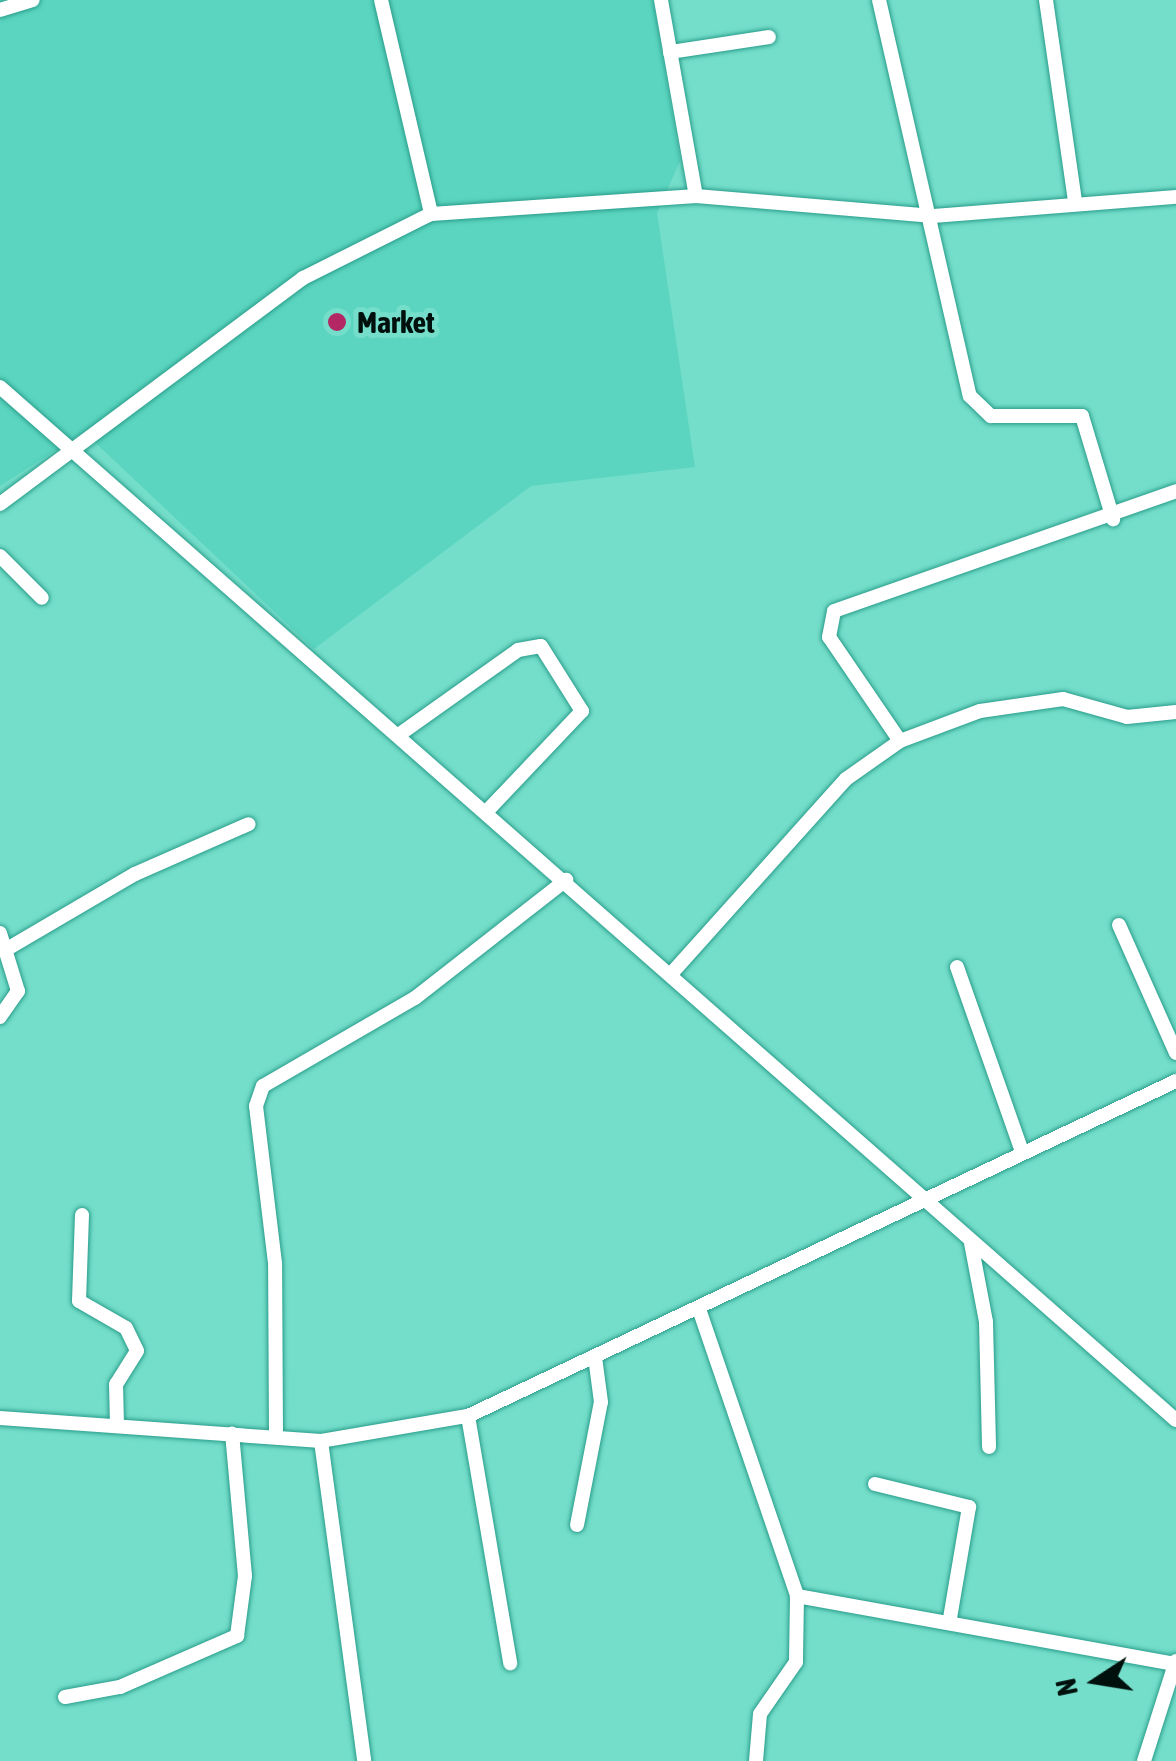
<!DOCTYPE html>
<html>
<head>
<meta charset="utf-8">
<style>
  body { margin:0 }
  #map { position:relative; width:1176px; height:1761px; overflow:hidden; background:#74deca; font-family:"Asap Condensed",sans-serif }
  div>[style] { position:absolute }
  .built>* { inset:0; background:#5bd5bf }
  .roads { filter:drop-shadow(0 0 2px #2a9d8b) drop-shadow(0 0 2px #2a9d8b) }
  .street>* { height:14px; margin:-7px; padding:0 7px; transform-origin:7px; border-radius:7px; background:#fff }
  .dots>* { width:28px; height:28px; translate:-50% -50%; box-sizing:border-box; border:5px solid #74deca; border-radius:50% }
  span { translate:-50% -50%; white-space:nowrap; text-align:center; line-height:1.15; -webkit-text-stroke:10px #74deca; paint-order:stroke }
  .poi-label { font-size:30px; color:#00100c; font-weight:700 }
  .left { translate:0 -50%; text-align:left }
  .north { position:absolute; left:1046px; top:1631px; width:100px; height:100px; -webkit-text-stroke:8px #74deca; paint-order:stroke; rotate:258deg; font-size:28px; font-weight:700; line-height:40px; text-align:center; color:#00100c }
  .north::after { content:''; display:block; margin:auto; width:35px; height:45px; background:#00100c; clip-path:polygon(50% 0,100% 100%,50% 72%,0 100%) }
</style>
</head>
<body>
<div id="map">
  <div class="built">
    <i style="clip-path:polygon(0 0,653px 0,680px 161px,657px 213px,695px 467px,531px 486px,314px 649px,84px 432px,0 486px)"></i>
  </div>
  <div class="roads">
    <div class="street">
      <i style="left:381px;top:0;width:220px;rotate:76.8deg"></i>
      <i style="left:661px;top:0;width:199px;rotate:79.9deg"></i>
      <i style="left:879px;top:0;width:406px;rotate:77.1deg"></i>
      <i style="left:970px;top:396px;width:29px;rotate:44deg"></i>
      <i style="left:991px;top:416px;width:91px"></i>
      <i style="left:1082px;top:416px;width:108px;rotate:73.2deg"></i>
      <i style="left:1046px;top:0;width:204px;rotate:81.8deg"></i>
      <i style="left:0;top:10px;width:34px;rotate:-17deg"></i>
      <i style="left:670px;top:52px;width:100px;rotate:-8.6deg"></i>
      <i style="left:0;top:387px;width:1565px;rotate:41.3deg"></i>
      <i style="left:0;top:504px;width:378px;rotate:-36.7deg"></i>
      <i style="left:303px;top:278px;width:143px;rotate:-26.6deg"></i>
      <i style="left:431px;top:214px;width:266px;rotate:-3.9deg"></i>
      <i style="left:696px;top:196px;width:238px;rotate:4.8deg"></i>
      <i style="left:933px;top:216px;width:244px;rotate:-4.5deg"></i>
      <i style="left:0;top:556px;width:59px;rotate:45deg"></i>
      <i style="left:400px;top:734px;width:145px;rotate:-35.4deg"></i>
      <i style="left:518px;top:650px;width:23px;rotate:-10deg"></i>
      <i style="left:541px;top:646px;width:77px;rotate:57.8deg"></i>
      <i style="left:582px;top:711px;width:137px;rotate:133.5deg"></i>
      <i style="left:900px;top:741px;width:126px;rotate:-124.3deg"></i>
      <i style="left:829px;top:637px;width:26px;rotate:-79deg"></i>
      <i style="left:834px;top:611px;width:362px;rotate:-19.3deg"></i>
      <i style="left:1119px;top:925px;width:140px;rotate:66deg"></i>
      <i style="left:0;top:933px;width:61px;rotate:72.8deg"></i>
      <i style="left:18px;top:991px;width:32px;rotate:125deg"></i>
      <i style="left:7px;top:949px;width:148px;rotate:-30.4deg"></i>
      <i style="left:135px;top:874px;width:124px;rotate:-23.7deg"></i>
      <i style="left:957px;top:967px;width:196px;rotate:70.6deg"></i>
      <i style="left:671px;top:974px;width:262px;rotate:-48.1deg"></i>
      <i style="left:846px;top:779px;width:66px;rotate:-35.1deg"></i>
      <i style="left:900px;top:741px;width:85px;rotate:-20.6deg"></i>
      <i style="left:980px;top:711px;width:84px;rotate:-8.2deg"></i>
      <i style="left:1063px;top:699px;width:66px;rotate:15.7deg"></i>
      <i style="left:1127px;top:717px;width:49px;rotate:-5.8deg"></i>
      <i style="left:82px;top:1215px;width:86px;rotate:92deg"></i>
      <i style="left:79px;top:1301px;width:54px;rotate:29.9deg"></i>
      <i style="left:126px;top:1328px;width:25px;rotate:64deg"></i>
      <i style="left:137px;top:1351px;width:39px;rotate:122deg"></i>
      <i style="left:116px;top:1384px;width:41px;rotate:88.6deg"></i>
      <i style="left:971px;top:1243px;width:80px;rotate:79.2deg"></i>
      <i style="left:986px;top:1322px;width:125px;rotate:88.6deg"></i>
      <i style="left:699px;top:1309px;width:303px;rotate:71.1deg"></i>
      <i style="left:797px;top:1596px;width:66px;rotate:90.9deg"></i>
      <i style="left:796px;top:1662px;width:63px;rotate:124.7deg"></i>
      <i style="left:760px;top:1714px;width:47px;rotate:94.9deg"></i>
      <i style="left:468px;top:1416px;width:251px;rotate:80.3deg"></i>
      <i style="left:0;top:1418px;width:322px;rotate:4.1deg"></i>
      <i style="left:321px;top:1441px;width:149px;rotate:-9.7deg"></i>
      <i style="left:468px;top:1416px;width:783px;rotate:-25.32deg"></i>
      <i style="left:276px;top:1437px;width:174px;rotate:-90.3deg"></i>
      <i style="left:275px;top:1263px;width:158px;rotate:-96.9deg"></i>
      <i style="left:256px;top:1106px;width:21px;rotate:-71deg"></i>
      <i style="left:263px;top:1086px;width:176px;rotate:-30.1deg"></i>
      <i style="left:415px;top:998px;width:192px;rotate:-38deg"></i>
      <i style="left:321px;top:1441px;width:323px;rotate:82.3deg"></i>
      <i style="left:875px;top:1484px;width:97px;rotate:13.7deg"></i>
      <i style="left:969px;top:1507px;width:113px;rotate:99.7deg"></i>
      <i style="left:577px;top:1525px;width:125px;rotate:-79deg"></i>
      <i style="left:601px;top:1402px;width:45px;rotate:-97.6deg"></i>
      <i style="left:797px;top:1596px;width:384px;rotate:10.2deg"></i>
      <i style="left:65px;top:1697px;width:56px;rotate:-10.3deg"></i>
      <i style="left:120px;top:1687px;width:128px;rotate:-23.6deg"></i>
      <i style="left:237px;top:1636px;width:61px;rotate:-82.4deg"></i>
      <i style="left:245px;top:1576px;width:143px;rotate:-95.2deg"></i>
      <i style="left:1144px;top:1761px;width:105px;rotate:-72.3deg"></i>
    </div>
  </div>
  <div class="dots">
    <i style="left:337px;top:322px;background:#b32864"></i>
  </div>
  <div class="poi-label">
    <span class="left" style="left:357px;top:322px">Market</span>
  </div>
  <div class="north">N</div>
</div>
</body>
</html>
